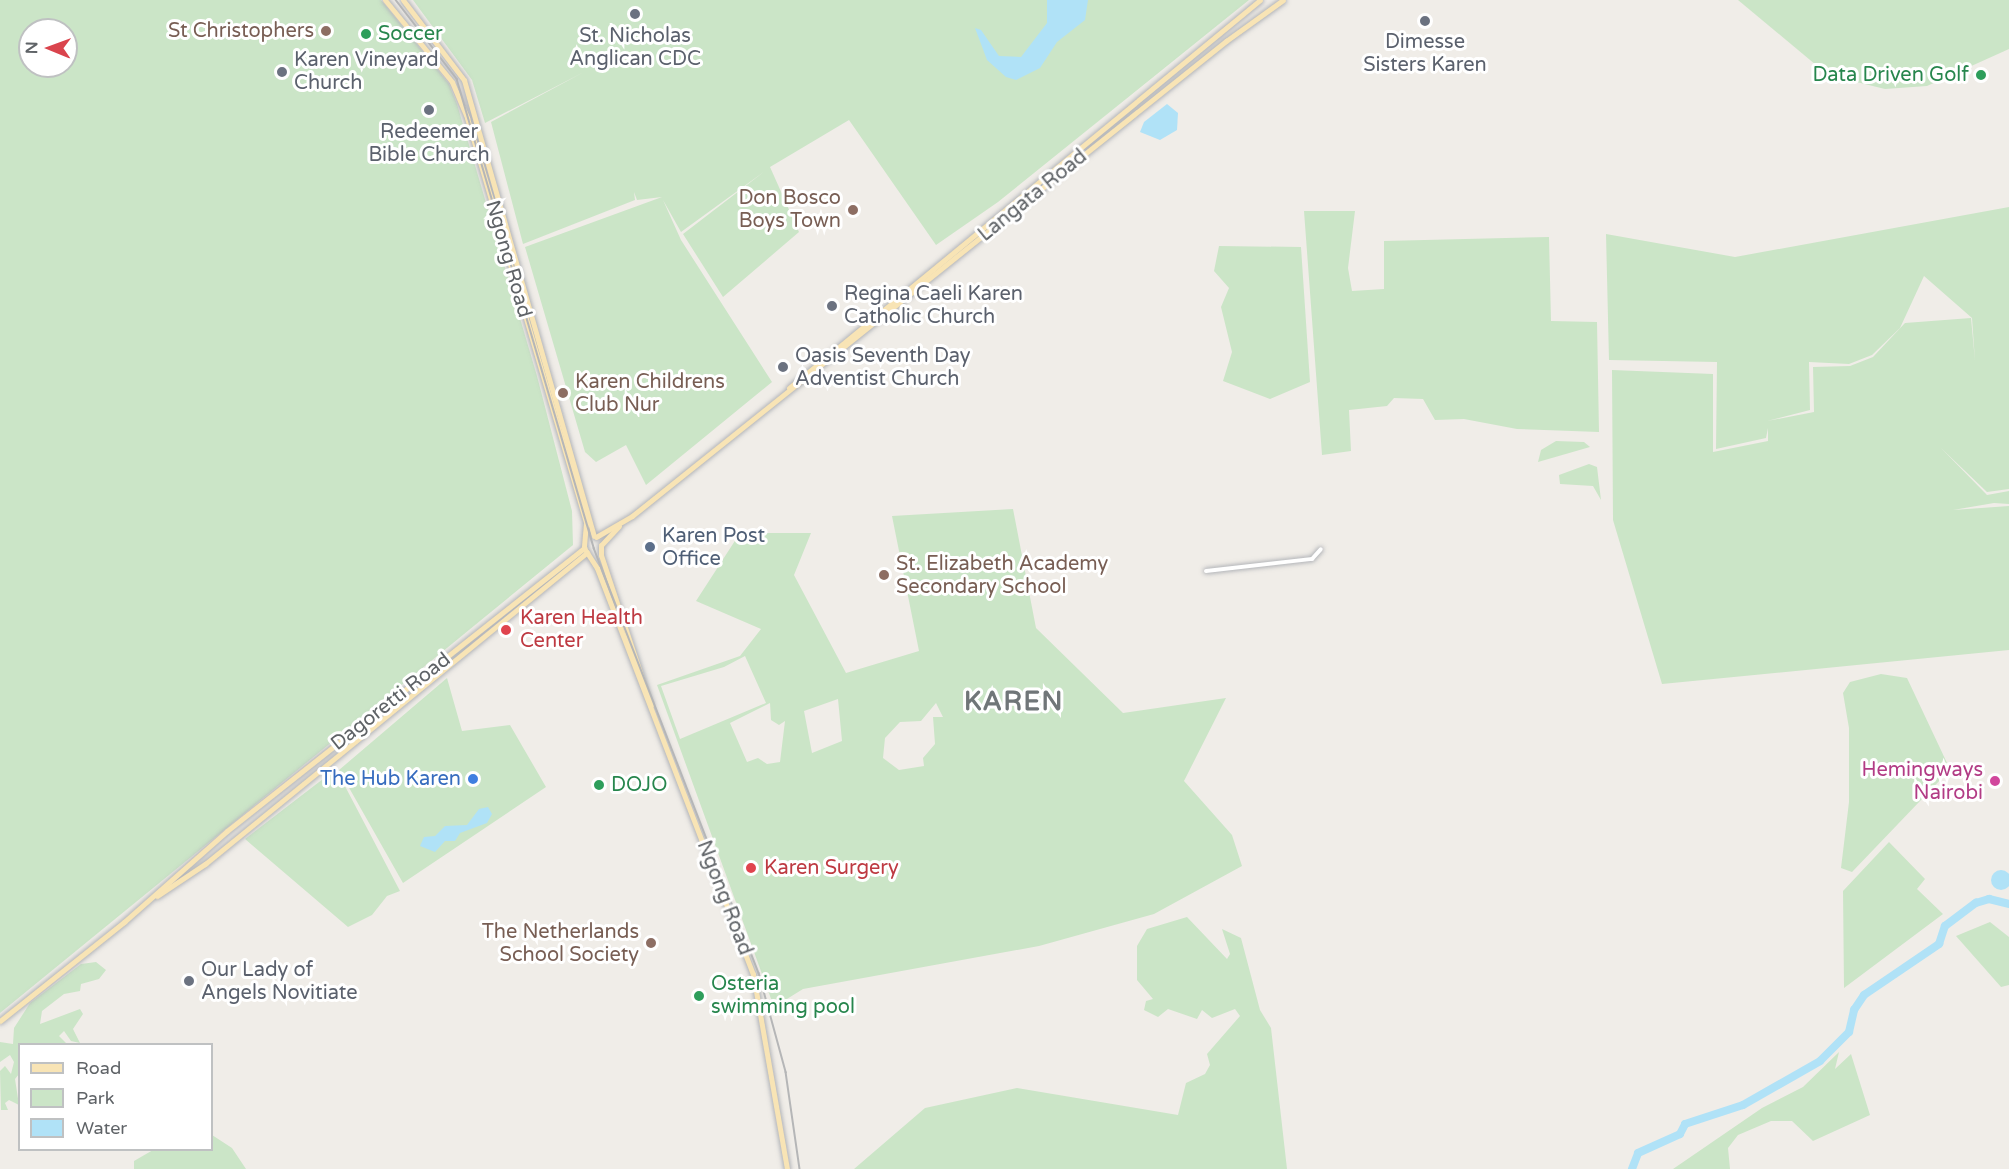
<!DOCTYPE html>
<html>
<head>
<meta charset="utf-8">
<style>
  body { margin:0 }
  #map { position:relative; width:2009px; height:1169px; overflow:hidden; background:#f0ede8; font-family:"Varela Round",sans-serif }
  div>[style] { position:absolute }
  .green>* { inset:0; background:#cbe5c7 }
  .water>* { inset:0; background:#b0e2f7 }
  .round { border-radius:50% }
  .river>* { height:8px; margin:-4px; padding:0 4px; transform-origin:4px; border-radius:4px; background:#b0e2f7 }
  .roads { filter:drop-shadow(0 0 2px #b3b5b9) drop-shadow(0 0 2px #b3b5b9) }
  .minor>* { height:4px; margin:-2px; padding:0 2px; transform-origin:2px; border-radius:2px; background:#fff }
  .major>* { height:5px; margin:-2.5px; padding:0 2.5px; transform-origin:2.5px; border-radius:2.5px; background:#f8e4b5 }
  .tram>* { height:1.5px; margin:-0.75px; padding:0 0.75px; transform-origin:0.75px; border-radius:0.75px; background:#b5b6b7 }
  .dots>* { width:16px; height:16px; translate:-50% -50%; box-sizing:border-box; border:3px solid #fff; border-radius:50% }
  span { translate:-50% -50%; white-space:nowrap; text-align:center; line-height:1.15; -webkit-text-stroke:6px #fff; paint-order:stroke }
  .education-label { font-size:20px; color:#785e54 }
  .right { translate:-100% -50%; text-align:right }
  .left { translate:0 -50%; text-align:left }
  .leisure-label { font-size:20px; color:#27864d }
  .worship-label { font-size:20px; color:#5b616d }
  .street-label { font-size:20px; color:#5f6367 }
  .service-label { font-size:20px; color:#4e5e75 }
  .health-label { font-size:20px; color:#be3a42 }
  .hotel-label { font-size:20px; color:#b23c85 }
  .shop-label { font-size:20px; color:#366cbe }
  .district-label { font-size:26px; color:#707678; font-weight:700; letter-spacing:1.5px }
  .legend { position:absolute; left:18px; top:1043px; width:195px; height:108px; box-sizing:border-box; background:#fff; border:2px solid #bfc1c2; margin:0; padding:8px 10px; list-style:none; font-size:18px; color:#5f6367 }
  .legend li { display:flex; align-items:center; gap:12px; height:30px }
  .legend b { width:30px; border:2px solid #bfc1c2 }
  .north { position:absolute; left:18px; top:18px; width:60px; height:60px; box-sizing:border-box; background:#fff; border:2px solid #bfc1c2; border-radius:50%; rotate:271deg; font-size:16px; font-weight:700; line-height:24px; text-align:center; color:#5f6367 }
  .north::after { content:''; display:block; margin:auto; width:21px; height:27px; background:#da444d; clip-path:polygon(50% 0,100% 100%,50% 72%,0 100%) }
</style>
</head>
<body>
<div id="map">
  <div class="green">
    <i style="clip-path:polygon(evenodd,0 0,381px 0,449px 84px,457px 104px,537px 376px,572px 511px,573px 545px,0 1013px,0 0,30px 30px,66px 30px,66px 66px,30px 66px,30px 30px)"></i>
    <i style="clip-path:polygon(413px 0,1249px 0,998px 202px,936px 245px,849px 120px,770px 167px,799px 232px,723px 297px,683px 234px,765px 171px,681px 232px,663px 200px,681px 240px,772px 382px,646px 485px,626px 445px,596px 462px,585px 452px,525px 247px,662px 197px,637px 200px,634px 192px,635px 200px,523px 244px,491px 122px,584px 72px,485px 123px,472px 80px)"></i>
    <i style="clip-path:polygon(1738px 0,2009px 0,2009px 49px,1927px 86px,1885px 89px,1828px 75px)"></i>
    <i style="clip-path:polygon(evenodd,2009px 207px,2009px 489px,1987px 492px,1941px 448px,1987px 495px,2009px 491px,2009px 504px,1994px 503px,1953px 510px,2009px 506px,2009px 650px,1662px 684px,1613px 520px,1612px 370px,1713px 374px,1713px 452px,1768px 441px,1768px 428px,1766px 438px,1716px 449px,1717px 362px,1609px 360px,1606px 234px,1735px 257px,2009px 207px,1924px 276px,1972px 318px,1975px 361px,1971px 318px,1905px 323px,1873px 357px,1850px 366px,1813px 367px,1814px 412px,1767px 421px,1810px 410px,1809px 362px,1849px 364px,1872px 355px,1900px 328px,1924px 276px)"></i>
    <i style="clip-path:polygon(1304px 211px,1355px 211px,1348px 268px,1352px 291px,1384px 289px,1384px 241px,1549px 237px,1551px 321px,1597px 322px,1599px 432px,1517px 429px,1464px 419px,1435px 420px,1423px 399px,1394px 398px,1387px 406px,1349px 410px,1351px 451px,1322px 455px)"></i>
    <i style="clip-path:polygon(1219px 246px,1301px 247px,1310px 382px,1270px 399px,1223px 381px,1232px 352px,1221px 307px,1229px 288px,1214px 271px)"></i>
    <i style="clip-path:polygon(1556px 441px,1584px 442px,1590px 447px,1538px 462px,1541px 450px)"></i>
    <i style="clip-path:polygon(1589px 464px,1597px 467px,1601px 500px,1593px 486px,1560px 484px,1559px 475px)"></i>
    <i style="clip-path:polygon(evenodd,1013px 509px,1036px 628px,1123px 713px,1226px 698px,1184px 781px,1232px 835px,1242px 866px,1154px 914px,1039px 946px,803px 989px,774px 1007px,657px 685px,740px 656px,761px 629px,696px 601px,740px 533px,811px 533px,794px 575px,846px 673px,919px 651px,892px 516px,1013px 509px,745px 656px,766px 703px,680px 739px,661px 686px,724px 667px,745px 656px,1013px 509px,838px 699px,842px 741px,812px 753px,804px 711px,838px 699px,1013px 509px,770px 703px,771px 720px,779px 725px,785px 721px,780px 762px,767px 764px,758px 758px,747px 762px,730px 723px,770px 703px,1013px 509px,936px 703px,943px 717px,933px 717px,935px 744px,923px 758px,924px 766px,899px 770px,883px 758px,885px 738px,900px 722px,921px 721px,936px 703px)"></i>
    <i style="clip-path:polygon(1881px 674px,1907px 678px,1948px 765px,1943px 777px,1852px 872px,1841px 868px,1849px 802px,1849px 728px,1843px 693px,1850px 682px)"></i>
    <i style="clip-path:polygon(447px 678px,462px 731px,510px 725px,546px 787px,403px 883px,339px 770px)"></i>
    <i style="clip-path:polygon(336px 769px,400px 891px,387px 896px,372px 915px,348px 927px,245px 839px)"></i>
    <i style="clip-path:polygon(1889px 842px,1925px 879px,1917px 889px,1943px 914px,1844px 988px,1843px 891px)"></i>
    <i style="clip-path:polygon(1187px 917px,1227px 959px,1230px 954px,1222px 929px,1241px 938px,1260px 1010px,1271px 1028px,1287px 1169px,854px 1169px,925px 1108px,1017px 1088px,1178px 1115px,1186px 1083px,1205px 1074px,1210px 1065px,1207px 1054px,1240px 1016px,1235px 1009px,1212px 1018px,1202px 1010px,1197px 1019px,1168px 1009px,1158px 1017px,1144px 1010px,1146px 1001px,1153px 999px,1137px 980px,1137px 946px,1147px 929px)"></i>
    <i style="clip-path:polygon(1990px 922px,2009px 937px,2009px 985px,2001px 987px,1956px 936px)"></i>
    <i style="clip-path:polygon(96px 962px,106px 970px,99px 979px,81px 984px,80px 991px,64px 994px,42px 1011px,40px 1024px,80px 1009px,83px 1014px,73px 1029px,80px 1043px,71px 1041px,64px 1031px,59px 1036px,67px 1044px,20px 1044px,19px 1074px,15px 1079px,19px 1105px,9px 1100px,5px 1103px,8px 1110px,1px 1110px,0 1071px,5px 1066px,11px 1074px,14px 1062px,10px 1055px,0 1062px,0 1042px,13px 1044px,14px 1028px,30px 1003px,81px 964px)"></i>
    <i style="clip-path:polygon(1839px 1052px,1835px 1069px,1851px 1054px,1870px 1115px,1813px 1141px,1792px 1121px,1771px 1121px,1738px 1135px,1728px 1148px,1730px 1169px,1673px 1169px,1762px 1108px,1803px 1087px)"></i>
    <i style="clip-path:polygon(212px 1135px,232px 1148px,246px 1169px,134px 1169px,134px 1161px,153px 1150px,212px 1150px)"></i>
  </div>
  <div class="water">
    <i style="clip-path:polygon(1047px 0,1088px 0,1085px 20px,1057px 42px,1040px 68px,1016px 80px,1006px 77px,987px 60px,975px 28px,981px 30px,999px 56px,1021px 57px,1047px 23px)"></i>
    <i style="clip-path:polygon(1167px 104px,1178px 113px,1177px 130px,1160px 140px,1140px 132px,1144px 122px)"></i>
    <i style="clip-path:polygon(488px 807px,492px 814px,487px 823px,460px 833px,455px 841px,445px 841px,435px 852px,420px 846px,424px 837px,435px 836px,445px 826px,467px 825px,479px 809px)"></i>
    <i class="round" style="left:1991px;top:870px;width:20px;height:20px"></i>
  </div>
  <div class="river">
    <i style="left:1632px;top:1169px;width:17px;rotate:-69deg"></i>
    <i style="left:1638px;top:1153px;width:46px;rotate:-24.3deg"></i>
    <i style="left:1680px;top:1134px;width:11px;rotate:-63deg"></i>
    <i style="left:1685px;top:1124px;width:61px;rotate:-18.1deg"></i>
    <i style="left:1743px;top:1105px;width:89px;rotate:-29.7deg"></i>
    <i style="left:1820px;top:1061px;width:41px;rotate:-45deg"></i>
    <i style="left:1849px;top:1032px;width:23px;rotate:-77deg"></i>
    <i style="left:1854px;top:1010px;width:18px;rotate:-56deg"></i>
    <i style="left:1864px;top:995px;width:91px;rotate:-34.2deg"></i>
    <i style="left:1939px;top:944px;width:19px;rotate:-72deg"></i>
    <i style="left:1945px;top:926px;width:39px;rotate:-37deg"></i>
    <i style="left:1976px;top:903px;width:14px;rotate:-17deg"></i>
    <i style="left:1989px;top:899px;width:21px;rotate:14deg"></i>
  </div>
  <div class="roads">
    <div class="minor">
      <i style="left:1206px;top:571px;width:107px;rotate:-6.5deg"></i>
      <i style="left:1312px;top:559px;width:13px;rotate:-48deg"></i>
    </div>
    <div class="major">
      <i style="left:385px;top:0;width:106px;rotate:50.7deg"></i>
      <i style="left:452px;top:82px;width:39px;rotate:67deg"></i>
      <i style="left:467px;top:118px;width:422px;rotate:73.6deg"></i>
      <i style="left:586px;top:523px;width:25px;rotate:95deg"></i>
      <i style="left:584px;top:548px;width:24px;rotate:57deg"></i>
      <i style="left:597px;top:568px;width:435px;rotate:69deg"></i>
      <i style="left:753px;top:974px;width:198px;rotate:80.1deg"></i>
      <i style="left:403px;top:0;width:101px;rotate:52.7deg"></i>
      <i style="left:464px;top:80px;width:474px;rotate:74.1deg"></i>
      <i style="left:789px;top:388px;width:610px;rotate:-39.48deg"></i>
      <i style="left:619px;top:526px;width:26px;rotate:133deg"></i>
      <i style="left:601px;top:545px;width:10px;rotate:90deg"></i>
      <i style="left:601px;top:555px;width:158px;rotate:71.6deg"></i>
      <i style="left:596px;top:537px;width:42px;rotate:-30.3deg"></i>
      <i style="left:632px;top:516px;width:761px;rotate:-38.65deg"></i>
      <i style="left:1226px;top:41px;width:70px;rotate:-35.7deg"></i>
      <i style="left:157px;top:896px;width:58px;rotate:-33.7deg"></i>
      <i style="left:205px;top:864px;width:493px;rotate:-39.2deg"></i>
      <i style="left:0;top:1021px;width:159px;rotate:-38.6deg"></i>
      <i style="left:124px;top:922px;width:137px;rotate:-41.5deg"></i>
      <i style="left:227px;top:831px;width:456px;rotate:-38.4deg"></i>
    </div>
  </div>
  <div class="tram">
    <i style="left:396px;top:0;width:100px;rotate:52.3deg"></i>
    <i style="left:457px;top:79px;width:489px;rotate:73.7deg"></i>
    <i style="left:594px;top:548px;width:456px;rotate:68.8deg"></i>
    <i style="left:759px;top:973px;width:103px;rotate:74.7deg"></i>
    <i style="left:786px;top:1072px;width:98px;rotate:81.8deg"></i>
  </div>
  <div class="dots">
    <i style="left:635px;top:14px;background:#6b7280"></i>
    <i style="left:1425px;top:21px;background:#6b7280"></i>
    <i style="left:326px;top:31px;background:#8d6e63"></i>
    <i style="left:366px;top:34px;background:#2e9e5b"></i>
    <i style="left:282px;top:72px;background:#6b7280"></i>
    <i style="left:1981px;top:75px;background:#2e9e5b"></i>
    <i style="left:429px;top:110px;background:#6b7280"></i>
    <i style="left:853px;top:210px;background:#8d6e63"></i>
    <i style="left:832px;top:306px;background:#6b7280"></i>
    <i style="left:783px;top:367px;background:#6b7280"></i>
    <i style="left:563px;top:393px;background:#8d6e63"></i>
    <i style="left:650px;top:547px;background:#5c6f8a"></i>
    <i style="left:884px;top:575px;background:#8d6e63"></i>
    <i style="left:506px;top:630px;background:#e0444e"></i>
    <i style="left:473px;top:779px;background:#3f7fe0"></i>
    <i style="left:1995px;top:781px;background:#d1479c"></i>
    <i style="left:599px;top:785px;background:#2e9e5b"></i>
    <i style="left:751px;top:868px;background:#e0444e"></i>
    <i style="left:651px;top:943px;background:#8d6e63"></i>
    <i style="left:189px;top:981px;background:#6b7280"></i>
    <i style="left:699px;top:996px;background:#2e9e5b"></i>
  </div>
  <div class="education-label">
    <span class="right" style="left:314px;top:31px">St Christophers</span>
    <span class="right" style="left:841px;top:210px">Don Bosco<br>Boys Town</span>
    <span class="left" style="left:575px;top:394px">Karen Childrens<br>Club Nur</span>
    <span class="left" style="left:896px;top:576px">St. Elizabeth Academy<br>Secondary School</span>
    <span class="right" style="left:639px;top:944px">The Netherlands<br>School Society</span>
  </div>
  <div class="leisure-label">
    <span class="left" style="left:378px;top:34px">Soccer</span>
    <span class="right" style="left:1969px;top:75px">Data Driven Golf</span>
    <span class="left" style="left:611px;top:785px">DOJO</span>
    <span class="left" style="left:711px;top:996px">Osteria<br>swimming pool</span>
  </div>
  <div class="worship-label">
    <span style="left:635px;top:48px">St. Nicholas<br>Anglican CDC</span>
    <span style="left:1425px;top:54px">Dimesse<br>Sisters Karen</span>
    <span class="left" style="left:294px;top:72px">Karen Vineyard<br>Church</span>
    <span style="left:429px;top:144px">Redeemer<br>Bible Church</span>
    <span class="left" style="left:844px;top:306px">Regina Caeli Karen<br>Catholic Church</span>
    <span class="left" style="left:795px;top:368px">Oasis Seventh Day<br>Adventist Church</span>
    <span class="left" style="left:201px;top:982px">Our Lady of<br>Angels Novitiate</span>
  </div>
  <div class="street-label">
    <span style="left:1033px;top:196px;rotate:-39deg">Langata Road</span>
    <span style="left:508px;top:259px;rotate:74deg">Ngong Road</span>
    <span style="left:391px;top:702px;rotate:-38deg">Dagoretti Road</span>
    <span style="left:724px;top:898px;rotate:69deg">Ngong Road</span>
  </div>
  <div class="service-label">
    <span class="left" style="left:662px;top:548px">Karen Post<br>Office</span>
  </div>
  <div class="health-label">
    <span class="left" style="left:520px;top:630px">Karen Health<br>Center</span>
    <span class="left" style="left:764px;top:868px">Karen Surgery</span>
  </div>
  <div class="hotel-label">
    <span class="right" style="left:1983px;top:782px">Hemingways<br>Nairobi</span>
  </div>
  <div class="shop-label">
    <span class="right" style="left:461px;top:779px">The Hub Karen</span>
  </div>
  <div class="district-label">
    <span style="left:1014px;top:702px">KAREN</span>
  </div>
  <ul class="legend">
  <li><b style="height:8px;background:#f8e4b5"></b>Road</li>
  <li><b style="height:16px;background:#cbe5c7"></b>Park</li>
  <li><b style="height:16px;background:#b0e2f7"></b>Water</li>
  </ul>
  <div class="north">N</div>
</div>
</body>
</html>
